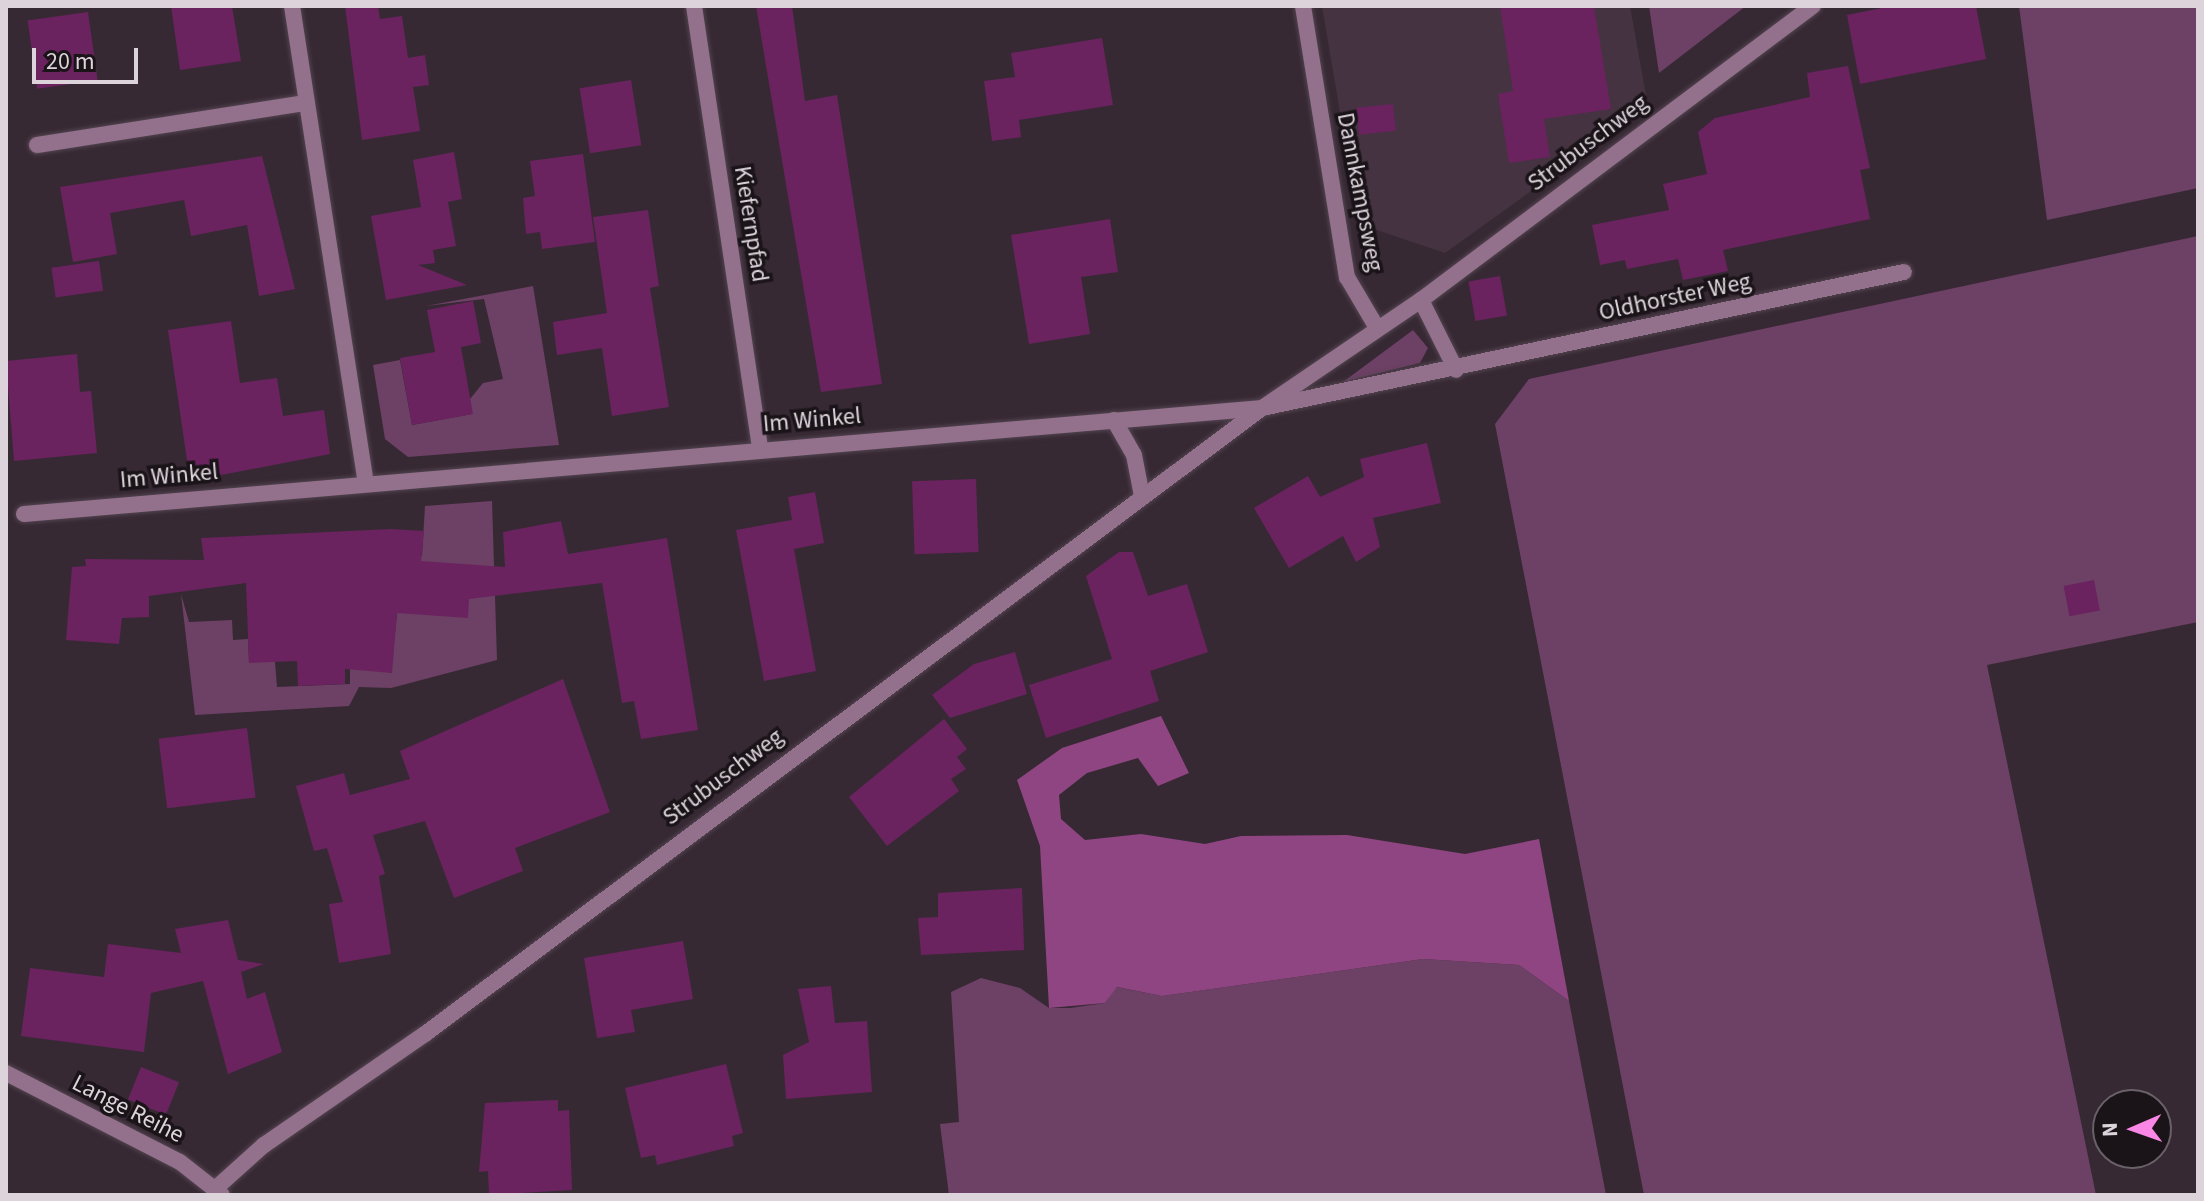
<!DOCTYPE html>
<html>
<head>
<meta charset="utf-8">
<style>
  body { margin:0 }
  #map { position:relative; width:2204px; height:1201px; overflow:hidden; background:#372934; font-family:"Source Sans 3",sans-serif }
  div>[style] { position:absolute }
  .built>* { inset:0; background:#453341 }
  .green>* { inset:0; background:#6d4065 }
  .forest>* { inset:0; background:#8e4581 }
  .building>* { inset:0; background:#6a235f; transform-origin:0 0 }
  .roads { filter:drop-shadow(0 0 2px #52444f) drop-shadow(0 0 2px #52444f) }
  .minor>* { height:16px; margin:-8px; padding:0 8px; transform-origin:8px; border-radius:8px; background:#93718c }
  .tertiary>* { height:16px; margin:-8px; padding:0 8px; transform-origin:8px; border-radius:8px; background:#93718c }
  span { translate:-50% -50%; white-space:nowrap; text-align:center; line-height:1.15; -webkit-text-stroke:7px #1a1419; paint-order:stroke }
  .street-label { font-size:24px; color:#ddd4db }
  .frame { position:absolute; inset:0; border:8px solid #ddd4db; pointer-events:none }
  .north { position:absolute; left:2092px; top:1089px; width:80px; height:80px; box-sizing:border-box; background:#1a1419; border:2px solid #686167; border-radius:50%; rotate:268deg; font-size:22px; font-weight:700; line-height:32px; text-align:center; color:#ddd4db }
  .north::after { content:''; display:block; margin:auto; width:28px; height:36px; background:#fa87e6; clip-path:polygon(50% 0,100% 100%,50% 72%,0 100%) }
  .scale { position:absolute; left:32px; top:48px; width:106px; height:36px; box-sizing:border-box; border:4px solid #ddd4db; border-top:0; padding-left:10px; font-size:24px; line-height:28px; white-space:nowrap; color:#ddd4db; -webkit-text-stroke:6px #1a1419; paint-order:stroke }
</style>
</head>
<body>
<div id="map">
  <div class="built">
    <i style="clip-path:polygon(1322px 6px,1630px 6px,1648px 107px,1445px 253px,1359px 224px)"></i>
  </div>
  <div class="green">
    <i style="clip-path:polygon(1649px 6px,1746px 6px,1659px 73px)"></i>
    <i style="clip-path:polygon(2019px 6px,2198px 6px,2198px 188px,2047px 220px)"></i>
    <i style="clip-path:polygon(2198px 236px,2198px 622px,1987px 665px,2096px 1195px,1644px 1195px,1495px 424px,1529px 379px)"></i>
    <i style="clip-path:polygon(533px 286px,559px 445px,408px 457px,385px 439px,373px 365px,400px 360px,412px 425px,472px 414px,470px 399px,483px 383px,503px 379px,484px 299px,426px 306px)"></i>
    <i style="clip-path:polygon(1413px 330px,1428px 348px,1420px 363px,1343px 382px)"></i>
    <i style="clip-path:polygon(492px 501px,497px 660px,391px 688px,359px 687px,349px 706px,195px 715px,181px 594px,189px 622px,232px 620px,233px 640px,248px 639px,249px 662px,275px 662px,277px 687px,350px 684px,350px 661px,391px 673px,403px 555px,422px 556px,425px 506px)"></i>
    <i style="clip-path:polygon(1423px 959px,1519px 965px,1569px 1001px,1606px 1195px,949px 1195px,940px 1124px,959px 1122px,951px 992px,981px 978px,1020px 988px,1049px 1008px,1070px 1008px,1105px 1003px,1116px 987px,1162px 996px)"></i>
  </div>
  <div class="forest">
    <i style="clip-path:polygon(1161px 716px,1189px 773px,1158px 786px,1138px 758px,1087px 773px,1059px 795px,1061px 819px,1085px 840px,1141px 834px,1205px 844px,1241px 836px,1347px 835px,1465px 854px,1539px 839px,1569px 1001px,1519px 965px,1423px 959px,1162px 996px,1117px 987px,1105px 1003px,1049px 1008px,1040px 846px,1017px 780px,1062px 748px)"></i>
  </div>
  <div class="building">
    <i style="clip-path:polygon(171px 6px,232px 6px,241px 61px,180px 70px)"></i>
    <i style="clip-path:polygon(345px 6px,378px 6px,380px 19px,402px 16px,408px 58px,425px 55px,429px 85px,413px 87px,420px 131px,362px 140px)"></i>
    <i style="clip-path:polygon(756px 6px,792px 6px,805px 101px,837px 95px,882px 384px,821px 392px)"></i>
    <i style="clip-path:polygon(1500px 6px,1594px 6px,1611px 109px,1544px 119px,1550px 157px,1509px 163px,1498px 94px,1513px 91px)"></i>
    <i style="clip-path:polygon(1892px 6px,1976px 6px,1986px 59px,1860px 84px,1847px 15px)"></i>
    <i style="left:88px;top:12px;width:69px;height:61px;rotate:82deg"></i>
    <i style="clip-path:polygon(1102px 38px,1113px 105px,1019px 120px,1021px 137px,992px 141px,984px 81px,1015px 77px,1011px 53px)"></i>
    <i style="clip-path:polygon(1848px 66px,1870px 168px,1860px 170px,1870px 219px,1723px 250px,1728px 271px,1683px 280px,1678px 259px,1627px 269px,1625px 260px,1600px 265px,1592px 225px,1669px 210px,1663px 184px,1707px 174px,1698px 132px,1715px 118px,1810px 97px,1807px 73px)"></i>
    <i style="left:631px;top:80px;width:66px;height:52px;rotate:81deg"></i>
    <i style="left:1393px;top:104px;width:27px;height:37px;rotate:84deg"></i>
    <i style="clip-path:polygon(454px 152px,462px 199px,448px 202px,456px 246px,433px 250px,435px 263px,418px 265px,467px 285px,386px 300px,371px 216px,421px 207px,413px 160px)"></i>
    <i style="clip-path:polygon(583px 154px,595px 242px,542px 249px,540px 232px,526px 234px,523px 198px,535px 196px,530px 161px)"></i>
    <i style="clip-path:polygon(262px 156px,295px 289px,259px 296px,247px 225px,191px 236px,184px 200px,110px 213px,117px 254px,73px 262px,60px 187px)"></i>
    <i style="clip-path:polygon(648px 210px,659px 286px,650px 288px,669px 407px,612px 416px,602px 348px,557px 355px,553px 322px,607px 313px,593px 217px)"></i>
    <i style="clip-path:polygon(1110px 219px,1118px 272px,1081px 277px,1090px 334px,1029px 344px,1011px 235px)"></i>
    <i style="left:99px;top:261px;width:30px;height:48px;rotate:82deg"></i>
    <i style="left:1500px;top:276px;width:40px;height:32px;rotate:80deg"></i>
    <i style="clip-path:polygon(473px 301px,481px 343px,461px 347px,473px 414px,412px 425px,400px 358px,435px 352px,427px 310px)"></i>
    <i style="clip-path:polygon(231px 321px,240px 383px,277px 378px,283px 416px,324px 410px,330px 454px,190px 481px,168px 330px)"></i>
    <i style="clip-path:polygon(77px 354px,80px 392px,91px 391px,97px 453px,14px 461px,6px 361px)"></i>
    <i style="clip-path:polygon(1427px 443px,1441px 503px,1373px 518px,1380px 547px,1356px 562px,1343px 536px,1289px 568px,1254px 508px,1308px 476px,1320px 497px,1364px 477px,1360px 459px)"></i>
    <i style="left:976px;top:479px;width:73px;height:64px;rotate:88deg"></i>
    <i style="clip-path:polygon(815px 492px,824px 543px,794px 549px,816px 671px,764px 681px,736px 530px,792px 520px,788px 497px)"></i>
    <i style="clip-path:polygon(561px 521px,568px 554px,667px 538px,698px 730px,641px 739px,634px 701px,622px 703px,602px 583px,469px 599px,468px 618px,397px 613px,392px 673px,345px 669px,345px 684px,298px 686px,297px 661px,249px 663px,246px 583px,149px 596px,149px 617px,122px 618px,119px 644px,66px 640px,72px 567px,86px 566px,85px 559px,204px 560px,201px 538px,391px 529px,424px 531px,421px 561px,505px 567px,503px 532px)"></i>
    <i style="clip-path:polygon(1119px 552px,1133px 552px,1148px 596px,1187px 584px,1208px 652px,1150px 671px,1159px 701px,1046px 738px,1029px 685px,1112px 659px,1086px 576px)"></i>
    <i style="left:2094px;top:580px;width:31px;height:31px;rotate:79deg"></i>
    <i style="clip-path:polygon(1015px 652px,1027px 694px,950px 718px,932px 695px,974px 664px)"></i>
    <i style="clip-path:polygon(563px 679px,610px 812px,515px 848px,523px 871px,454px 898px,425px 821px,373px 835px,385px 874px,379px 876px,391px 954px,339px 963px,329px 904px,343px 902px,327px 848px,314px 851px,296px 786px,344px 773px,350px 795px,410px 779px,400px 751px)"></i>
    <i style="clip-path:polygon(944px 719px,967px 749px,957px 757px,966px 769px,951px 779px,959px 791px,887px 846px,849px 797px)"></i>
    <i style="left:247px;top:728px;width:70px;height:89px;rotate:83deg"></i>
    <i style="clip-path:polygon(1022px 888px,1024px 950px,921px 955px,918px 918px,938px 917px,938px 893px)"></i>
    <i style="clip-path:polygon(228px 920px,238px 960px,264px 964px,241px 972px,247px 999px,265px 992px,282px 1052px,228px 1074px,203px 981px,151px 993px,144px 1052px,21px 1036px,30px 968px,104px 977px,108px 944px,181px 953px,175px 929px)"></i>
    <i style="clip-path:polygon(683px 941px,693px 999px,631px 1010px,635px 1032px,597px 1038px,584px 958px)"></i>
    <i style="clip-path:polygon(831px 986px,835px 1023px,867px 1021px,872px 1092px,786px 1099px,783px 1055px,809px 1042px,798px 989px)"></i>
    <i style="clip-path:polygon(726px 1064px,743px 1133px,732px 1136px,734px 1146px,657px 1165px,655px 1155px,641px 1158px,625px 1088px)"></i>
    <i style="left:141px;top:1067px;width:41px;height:35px;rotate:22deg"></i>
    <i style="clip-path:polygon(558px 1100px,558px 1111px,569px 1110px,572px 1190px,489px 1195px,488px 1171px,479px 1172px,485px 1103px)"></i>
  </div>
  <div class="roads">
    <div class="minor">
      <i style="left:292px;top:6px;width:482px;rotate:81.2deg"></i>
      <i style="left:694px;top:6px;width:447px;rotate:81.5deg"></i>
      <i style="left:1303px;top:6px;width:275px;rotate:80.8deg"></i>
      <i style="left:1347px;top:277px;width:59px;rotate:59.5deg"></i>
      <i style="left:37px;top:145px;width:272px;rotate:-8.9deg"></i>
      <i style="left:1421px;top:300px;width:78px;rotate:63.4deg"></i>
      <i style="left:1114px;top:420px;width:40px;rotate:60.3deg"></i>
      <i style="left:1134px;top:455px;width:42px;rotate:79deg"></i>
      <i style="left:24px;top:514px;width:1243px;rotate:-4.89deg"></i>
      <i style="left:1262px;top:408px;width:192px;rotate:-34.2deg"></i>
      <i style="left:1421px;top:300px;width:490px;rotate:-36.9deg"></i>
      <i style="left:216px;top:1188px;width:64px;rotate:-41.9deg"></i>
      <i style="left:264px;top:1145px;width:196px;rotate:-34.6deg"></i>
      <i style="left:425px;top:1034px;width:1045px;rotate:-36.79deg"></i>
      <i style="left:1262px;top:408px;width:656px;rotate:-11.96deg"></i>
    </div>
    <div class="tertiary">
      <i style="left:6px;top:1073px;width:195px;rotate:27.1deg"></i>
      <i style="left:180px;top:1162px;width:53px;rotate:38.2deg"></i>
    </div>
  </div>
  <div class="street-label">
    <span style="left:1588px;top:143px;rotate:-37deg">Strubuschweg</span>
    <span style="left:1360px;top:192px;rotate:79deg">Dannkampsweg</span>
    <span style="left:751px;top:224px;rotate:81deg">Kiefernpfad</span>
    <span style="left:1675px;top:297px;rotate:-12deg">Oldhorster Weg</span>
    <span style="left:812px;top:420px;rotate:-5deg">Im Winkel</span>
    <span style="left:169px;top:476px;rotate:-5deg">Im Winkel</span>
    <span style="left:723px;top:777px;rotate:-37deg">Strubuschweg</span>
    <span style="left:128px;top:1109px;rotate:27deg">Lange Reihe</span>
  </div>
  <div class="frame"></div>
  <div class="north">N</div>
  <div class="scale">20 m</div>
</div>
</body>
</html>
